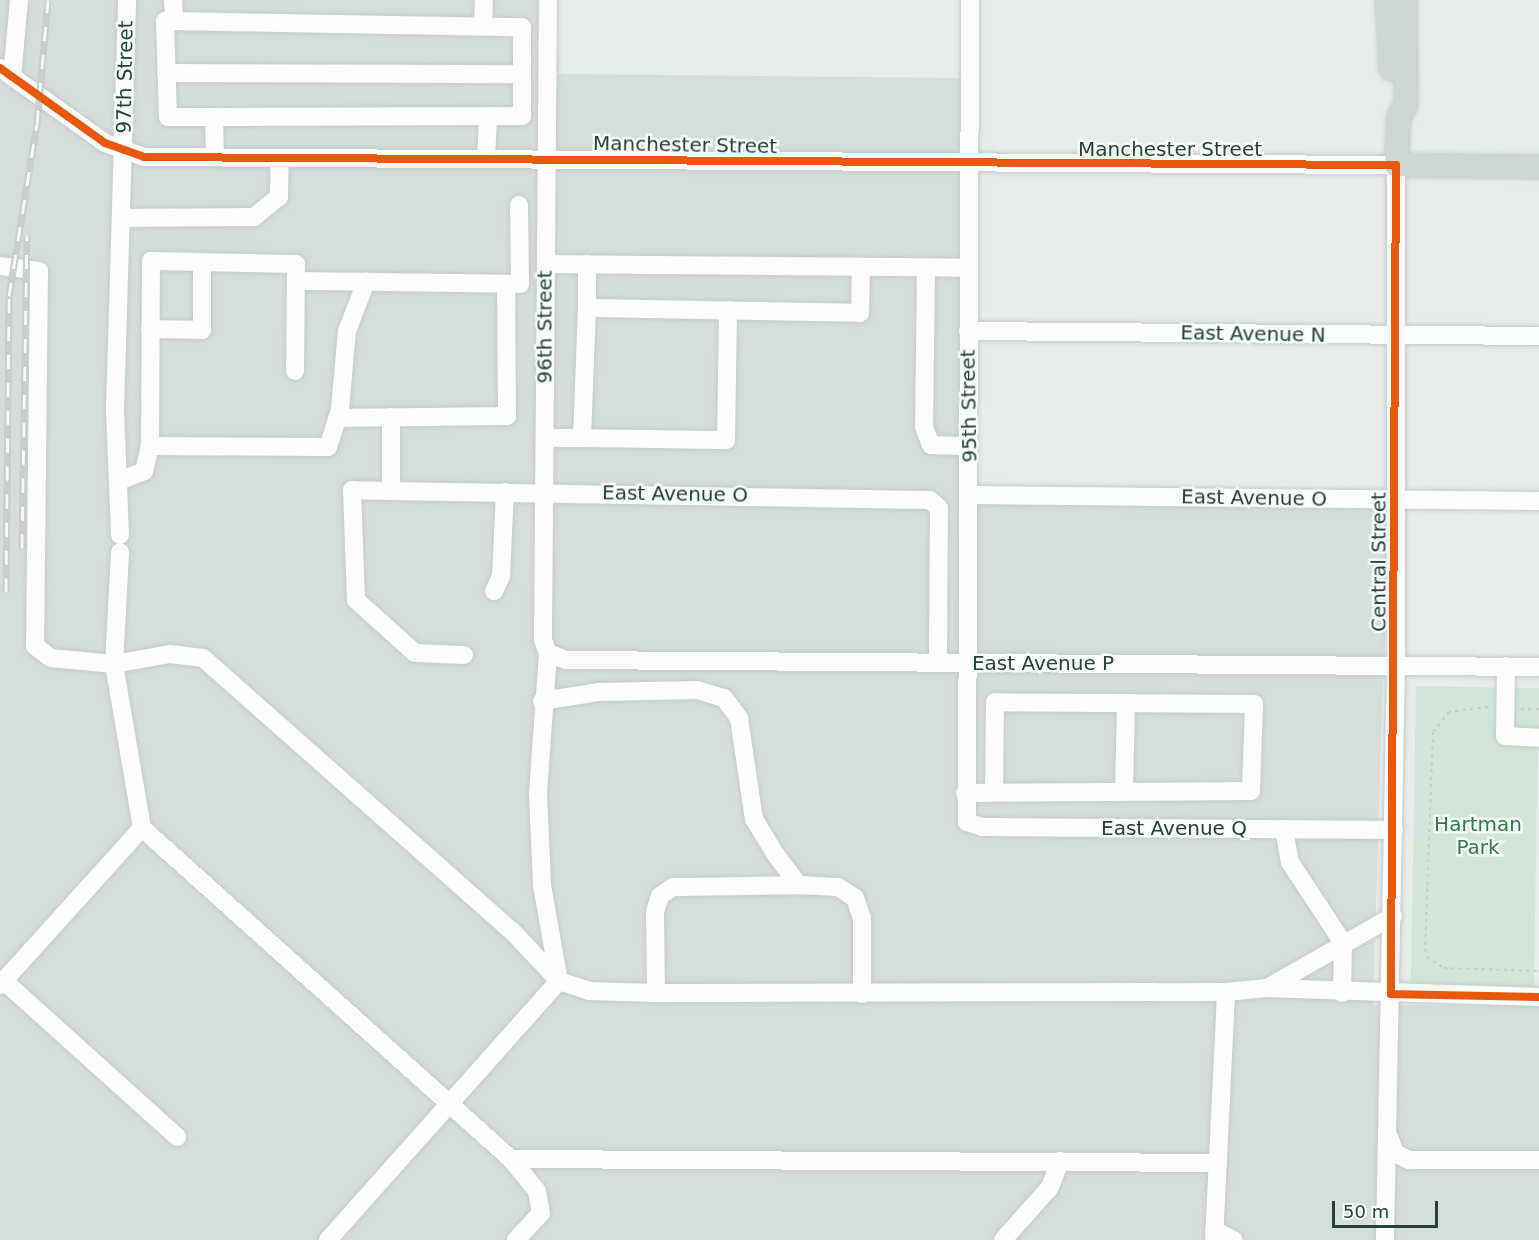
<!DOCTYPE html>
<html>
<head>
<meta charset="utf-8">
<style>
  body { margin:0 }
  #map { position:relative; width:1539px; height:1240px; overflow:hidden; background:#e8edeb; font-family:"DejaVu Sans",sans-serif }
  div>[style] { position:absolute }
  .built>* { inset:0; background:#d6dedb }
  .green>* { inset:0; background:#d1e6d8; transform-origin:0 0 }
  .path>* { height:2px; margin-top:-1px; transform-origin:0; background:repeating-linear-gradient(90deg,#c3ccca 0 3px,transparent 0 7.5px) }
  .roads { filter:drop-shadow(0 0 2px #c5cac8) drop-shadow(0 0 2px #c5cac8) }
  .minor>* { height:18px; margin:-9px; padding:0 9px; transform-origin:9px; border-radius:9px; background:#fcfcfc }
  .major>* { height:22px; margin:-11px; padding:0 11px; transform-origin:11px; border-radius:11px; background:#cfd7d5 }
  .rail>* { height:7px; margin-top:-3.5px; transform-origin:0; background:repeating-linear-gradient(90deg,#f7fbf9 0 14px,#c9cdcc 0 28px); box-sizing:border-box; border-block:2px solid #c9cdcc }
  .cycleway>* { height:8px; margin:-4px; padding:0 4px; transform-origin:4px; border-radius:4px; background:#e8590c }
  span { translate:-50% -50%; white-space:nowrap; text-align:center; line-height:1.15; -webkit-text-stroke:5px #f7fbf9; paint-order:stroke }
  .street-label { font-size:20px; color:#24423a }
  .park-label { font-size:20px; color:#2d7a4b }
  .scale { position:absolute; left:1332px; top:1201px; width:106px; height:27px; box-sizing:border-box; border:3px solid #24423a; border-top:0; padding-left:8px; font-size:18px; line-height:21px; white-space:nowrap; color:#24423a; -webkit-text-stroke:4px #f7fbf9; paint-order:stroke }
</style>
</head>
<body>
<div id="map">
  <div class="built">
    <i style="clip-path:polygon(0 0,556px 0,558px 74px,976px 78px,976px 503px,1388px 509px,1373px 1005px,1539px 1006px,1539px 1240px,0 1240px)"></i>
  </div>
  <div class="green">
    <i style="left:1416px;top:686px;width:123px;height:298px;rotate:1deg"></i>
  </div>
  <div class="path">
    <i style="left:1488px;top:707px;width:39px;rotate:173deg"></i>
    <i style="left:1449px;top:712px;width:26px;rotate:129deg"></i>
    <i style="left:1433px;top:732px;width:217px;rotate:92.1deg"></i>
    <i style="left:1425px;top:949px;width:8px;rotate:76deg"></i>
    <i style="left:1427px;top:957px;width:20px;rotate:33deg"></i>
    <i style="left:1444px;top:968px;width:95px;rotate:1.8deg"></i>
    <i style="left:1521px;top:709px;width:18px"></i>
  </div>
  <div class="roads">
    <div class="minor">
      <i style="left:173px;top:0;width:21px;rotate:87deg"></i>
      <i style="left:548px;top:0;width:640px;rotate:90.45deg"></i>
      <i style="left:543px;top:640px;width:14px;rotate:69deg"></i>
      <i style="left:548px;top:653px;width:140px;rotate:94.1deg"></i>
      <i style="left:538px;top:793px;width:92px;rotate:87.5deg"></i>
      <i style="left:542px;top:885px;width:97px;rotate:80deg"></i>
      <i style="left:970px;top:0;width:822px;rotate:90.21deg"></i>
      <i style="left:967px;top:822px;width:16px;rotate:18deg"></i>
      <i style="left:982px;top:827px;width:412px;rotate:0.4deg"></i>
      <i style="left:483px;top:26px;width:26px;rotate:-88deg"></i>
      <i style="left:0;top:68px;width:129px;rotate:35.5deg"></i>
      <i style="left:105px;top:143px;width:41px;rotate:19.7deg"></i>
      <i style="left:144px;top:157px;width:1252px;rotate:0.37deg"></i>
      <i style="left:1396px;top:165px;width:500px;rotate:90deg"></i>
      <i style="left:1396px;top:665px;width:575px;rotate:91.1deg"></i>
      <i style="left:166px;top:73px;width:356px;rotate:0.2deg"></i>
      <i style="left:12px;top:77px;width:77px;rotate:-84.8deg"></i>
      <i style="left:214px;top:117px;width:46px;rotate:180deg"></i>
      <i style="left:168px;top:117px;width:96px;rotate:-91.8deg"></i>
      <i style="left:165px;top:21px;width:357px;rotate:1deg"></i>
      <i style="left:522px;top:27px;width:89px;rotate:90deg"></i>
      <i style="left:522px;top:116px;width:308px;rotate:179.8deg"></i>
      <i style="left:214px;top:117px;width:40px;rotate:88.6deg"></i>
      <i style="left:486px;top:159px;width:43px;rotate:-87.3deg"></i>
      <i style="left:122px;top:218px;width:132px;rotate:-0.4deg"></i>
      <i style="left:254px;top:217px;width:32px;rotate:-39deg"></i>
      <i style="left:279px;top:197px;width:39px;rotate:-89deg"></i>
      <i style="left:546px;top:264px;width:422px;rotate:0.5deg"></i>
      <i style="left:587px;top:264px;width:44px;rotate:90deg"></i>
      <i style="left:587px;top:308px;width:273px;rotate:1deg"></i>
      <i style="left:860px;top:313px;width:46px;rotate:-88.8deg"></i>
      <i style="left:0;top:266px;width:39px;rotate:7deg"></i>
      <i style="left:39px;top:271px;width:375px;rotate:90.6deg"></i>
      <i style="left:35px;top:646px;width:20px;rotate:37deg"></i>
      <i style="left:51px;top:658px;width:63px;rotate:5.4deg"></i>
      <i style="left:114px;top:664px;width:57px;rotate:-10.1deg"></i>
      <i style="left:170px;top:654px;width:33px;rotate:7deg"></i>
      <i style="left:203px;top:658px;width:414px;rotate:41.5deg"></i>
      <i style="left:513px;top:932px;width:67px;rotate:46.8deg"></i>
      <i style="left:559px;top:981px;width:32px;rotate:18deg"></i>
      <i style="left:589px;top:991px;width:67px;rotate:1.7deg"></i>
      <i style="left:656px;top:993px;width:570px;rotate:-0.1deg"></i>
      <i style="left:1226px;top:992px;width:41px;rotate:-5.6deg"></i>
      <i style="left:1267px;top:988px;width:145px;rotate:-29.7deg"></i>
      <i style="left:926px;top:268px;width:159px;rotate:90.7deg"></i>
      <i style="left:924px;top:427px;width:19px;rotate:69deg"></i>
      <i style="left:931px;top:445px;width:38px;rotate:2deg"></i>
      <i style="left:306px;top:281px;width:214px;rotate:0.8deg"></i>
      <i style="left:520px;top:284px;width:79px;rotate:-90.7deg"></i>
      <i style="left:587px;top:308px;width:130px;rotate:92.2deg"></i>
      <i style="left:582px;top:438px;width:144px;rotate:0.8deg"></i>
      <i style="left:726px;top:440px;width:130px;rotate:-89.1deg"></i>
      <i style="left:150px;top:329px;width:52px;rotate:1.1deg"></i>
      <i style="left:202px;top:330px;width:68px;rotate:-90deg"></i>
      <i style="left:968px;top:331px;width:571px;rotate:0.5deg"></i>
      <i style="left:391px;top:417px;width:74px;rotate:90deg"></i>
      <i style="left:391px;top:491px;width:539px;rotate:0.96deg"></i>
      <i style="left:930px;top:500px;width:12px;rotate:42deg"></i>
      <i style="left:939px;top:508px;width:155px;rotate:90.4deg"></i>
      <i style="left:337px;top:418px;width:170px;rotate:-0.7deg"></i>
      <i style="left:507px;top:416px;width:132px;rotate:-90.4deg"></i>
      <i style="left:545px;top:438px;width:37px"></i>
      <i style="left:150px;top:446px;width:185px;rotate:-89.7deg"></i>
      <i style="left:151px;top:261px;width:145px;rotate:1.2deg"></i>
      <i style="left:296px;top:264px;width:107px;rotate:90.5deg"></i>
      <i style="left:121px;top:480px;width:25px;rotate:-21deg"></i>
      <i style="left:144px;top:471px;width:26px;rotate:-77deg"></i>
      <i style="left:150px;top:446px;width:178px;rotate:0.3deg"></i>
      <i style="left:328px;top:447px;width:40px;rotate:-72deg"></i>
      <i style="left:340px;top:409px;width:78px;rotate:-84.9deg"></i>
      <i style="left:347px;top:331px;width:53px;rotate:-68.8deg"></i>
      <i style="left:391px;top:491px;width:39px;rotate:-179deg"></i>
      <i style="left:352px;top:490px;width:110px;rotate:87.9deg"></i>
      <i style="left:356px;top:600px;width:79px;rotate:41.9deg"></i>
      <i style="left:415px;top:653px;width:49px;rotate:2.3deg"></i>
      <i style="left:970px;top:495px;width:569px;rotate:0.6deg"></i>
      <i style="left:120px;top:535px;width:125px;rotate:-92.3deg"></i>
      <i style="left:115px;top:410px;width:410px;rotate:-88.3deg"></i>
      <i style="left:494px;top:591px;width:17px;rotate:-65deg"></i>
      <i style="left:501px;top:576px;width:84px;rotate:-87.3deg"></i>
      <i style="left:548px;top:653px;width:19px;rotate:21deg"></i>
      <i style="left:566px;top:660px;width:973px;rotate:0.41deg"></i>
      <i style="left:1506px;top:666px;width:70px;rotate:90.8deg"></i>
      <i style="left:1505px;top:736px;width:34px;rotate:3deg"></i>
      <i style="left:542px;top:701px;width:58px;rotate:-9deg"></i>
      <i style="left:599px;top:692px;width:98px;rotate:-1.2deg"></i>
      <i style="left:697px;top:690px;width:28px;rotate:17deg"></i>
      <i style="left:724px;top:698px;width:25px;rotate:53deg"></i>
      <i style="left:739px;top:718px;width:102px;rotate:81.6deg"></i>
      <i style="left:754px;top:819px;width:42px;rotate:58.6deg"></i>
      <i style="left:776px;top:855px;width:38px;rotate:53deg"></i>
      <i style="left:799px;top:885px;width:39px;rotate:3deg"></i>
      <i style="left:838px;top:887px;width:20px;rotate:33deg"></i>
      <i style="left:855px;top:898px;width:21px;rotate:71deg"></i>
      <i style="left:862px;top:918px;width:76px;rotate:90deg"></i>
      <i style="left:1124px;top:791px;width:88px;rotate:-88.7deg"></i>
      <i style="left:965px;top:793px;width:286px;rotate:-0.4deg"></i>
      <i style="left:1251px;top:791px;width:87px;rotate:-88deg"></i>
      <i style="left:1254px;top:704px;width:259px;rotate:-179.6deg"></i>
      <i style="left:995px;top:702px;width:90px;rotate:90.6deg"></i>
      <i style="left:142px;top:828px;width:496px;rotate:41.9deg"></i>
      <i style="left:511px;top:1159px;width:707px;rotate:0.32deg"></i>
      <i style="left:1284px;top:829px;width:34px;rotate:80deg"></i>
      <i style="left:1290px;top:862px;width:97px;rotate:56.8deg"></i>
      <i style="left:1343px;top:943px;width:50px;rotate:91.1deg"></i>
      <i style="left:4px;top:981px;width:233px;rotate:42deg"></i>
      <i style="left:0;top:985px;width:212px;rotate:-47.9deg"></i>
      <i style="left:142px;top:828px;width:166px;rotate:-99.7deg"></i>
      <i style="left:114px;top:664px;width:112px;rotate:-86.9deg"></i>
      <i style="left:1267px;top:988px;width:272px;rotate:1.9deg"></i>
      <i style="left:656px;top:993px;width:81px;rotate:-90.7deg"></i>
      <i style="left:655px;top:912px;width:17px;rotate:-73deg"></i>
      <i style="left:660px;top:896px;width:16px;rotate:-35deg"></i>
      <i style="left:673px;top:887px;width:126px;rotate:-0.9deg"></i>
      <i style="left:1389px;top:1137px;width:17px;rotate:69deg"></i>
      <i style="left:1395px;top:1153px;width:16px;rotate:27deg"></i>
      <i style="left:1409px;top:1160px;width:130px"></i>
      <i style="left:511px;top:1159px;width:41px;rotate:50.9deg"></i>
      <i style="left:537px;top:1191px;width:22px;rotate:80deg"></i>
      <i style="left:541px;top:1213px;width:37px;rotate:133deg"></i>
      <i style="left:1214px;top:1230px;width:22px;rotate:27deg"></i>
      <i style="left:328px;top:1240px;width:347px;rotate:-48.3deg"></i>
      <i style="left:1003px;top:1240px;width:71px;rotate:-48.4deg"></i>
      <i style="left:1050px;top:1187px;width:28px;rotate:-69deg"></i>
      <i style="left:1214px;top:1240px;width:248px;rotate:-87.2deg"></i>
    </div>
    <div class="major">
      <i style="left:1387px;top:0;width:69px;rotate:86.7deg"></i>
      <i style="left:1405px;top:0;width:104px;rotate:89.4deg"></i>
      <i style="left:1406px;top:104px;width:15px;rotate:118deg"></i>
      <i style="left:1399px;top:117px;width:48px;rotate:93.6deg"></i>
      <i style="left:1396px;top:165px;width:143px;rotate:0.8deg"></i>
    </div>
  </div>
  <div class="rail">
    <i style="left:22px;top:548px;width:313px;rotate:-89.1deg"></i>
    <i style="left:6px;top:592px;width:296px;rotate:-89.4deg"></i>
    <i style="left:9px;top:296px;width:174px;rotate:-80.8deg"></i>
    <i style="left:37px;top:124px;width:124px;rotate:-84.9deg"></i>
  </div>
  <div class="cycleway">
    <i style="left:0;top:68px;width:129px;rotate:35.5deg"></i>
    <i style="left:105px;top:143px;width:41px;rotate:19.7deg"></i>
    <i style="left:144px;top:157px;width:1252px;rotate:0.37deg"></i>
    <i style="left:1396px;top:165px;width:829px;rotate:90.35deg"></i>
    <i style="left:1391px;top:994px;width:148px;rotate:1.2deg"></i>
  </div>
  <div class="street-label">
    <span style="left:125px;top:77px;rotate:-89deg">97th Street</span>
    <span style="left:685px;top:145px;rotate:1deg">Manchester Street</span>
    <span style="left:1170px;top:149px">Manchester Street</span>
    <span style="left:545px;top:327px;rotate:-90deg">96th Street</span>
    <span style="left:1253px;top:334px;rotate:1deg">East Avenue N</span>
    <span style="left:969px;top:406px;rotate:-91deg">95th Street</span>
    <span style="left:675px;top:494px;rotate:1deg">East Avenue O</span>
    <span style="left:1254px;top:498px;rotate:1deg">East Avenue O</span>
    <span style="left:1379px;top:562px;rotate:-90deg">Central Street</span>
    <span style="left:1043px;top:663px">East Avenue P</span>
    <span style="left:1174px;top:828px">East Avenue Q</span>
  </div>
  <div class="park-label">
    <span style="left:1478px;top:836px">Hartman<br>Park</span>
  </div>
  <div class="scale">50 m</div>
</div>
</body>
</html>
